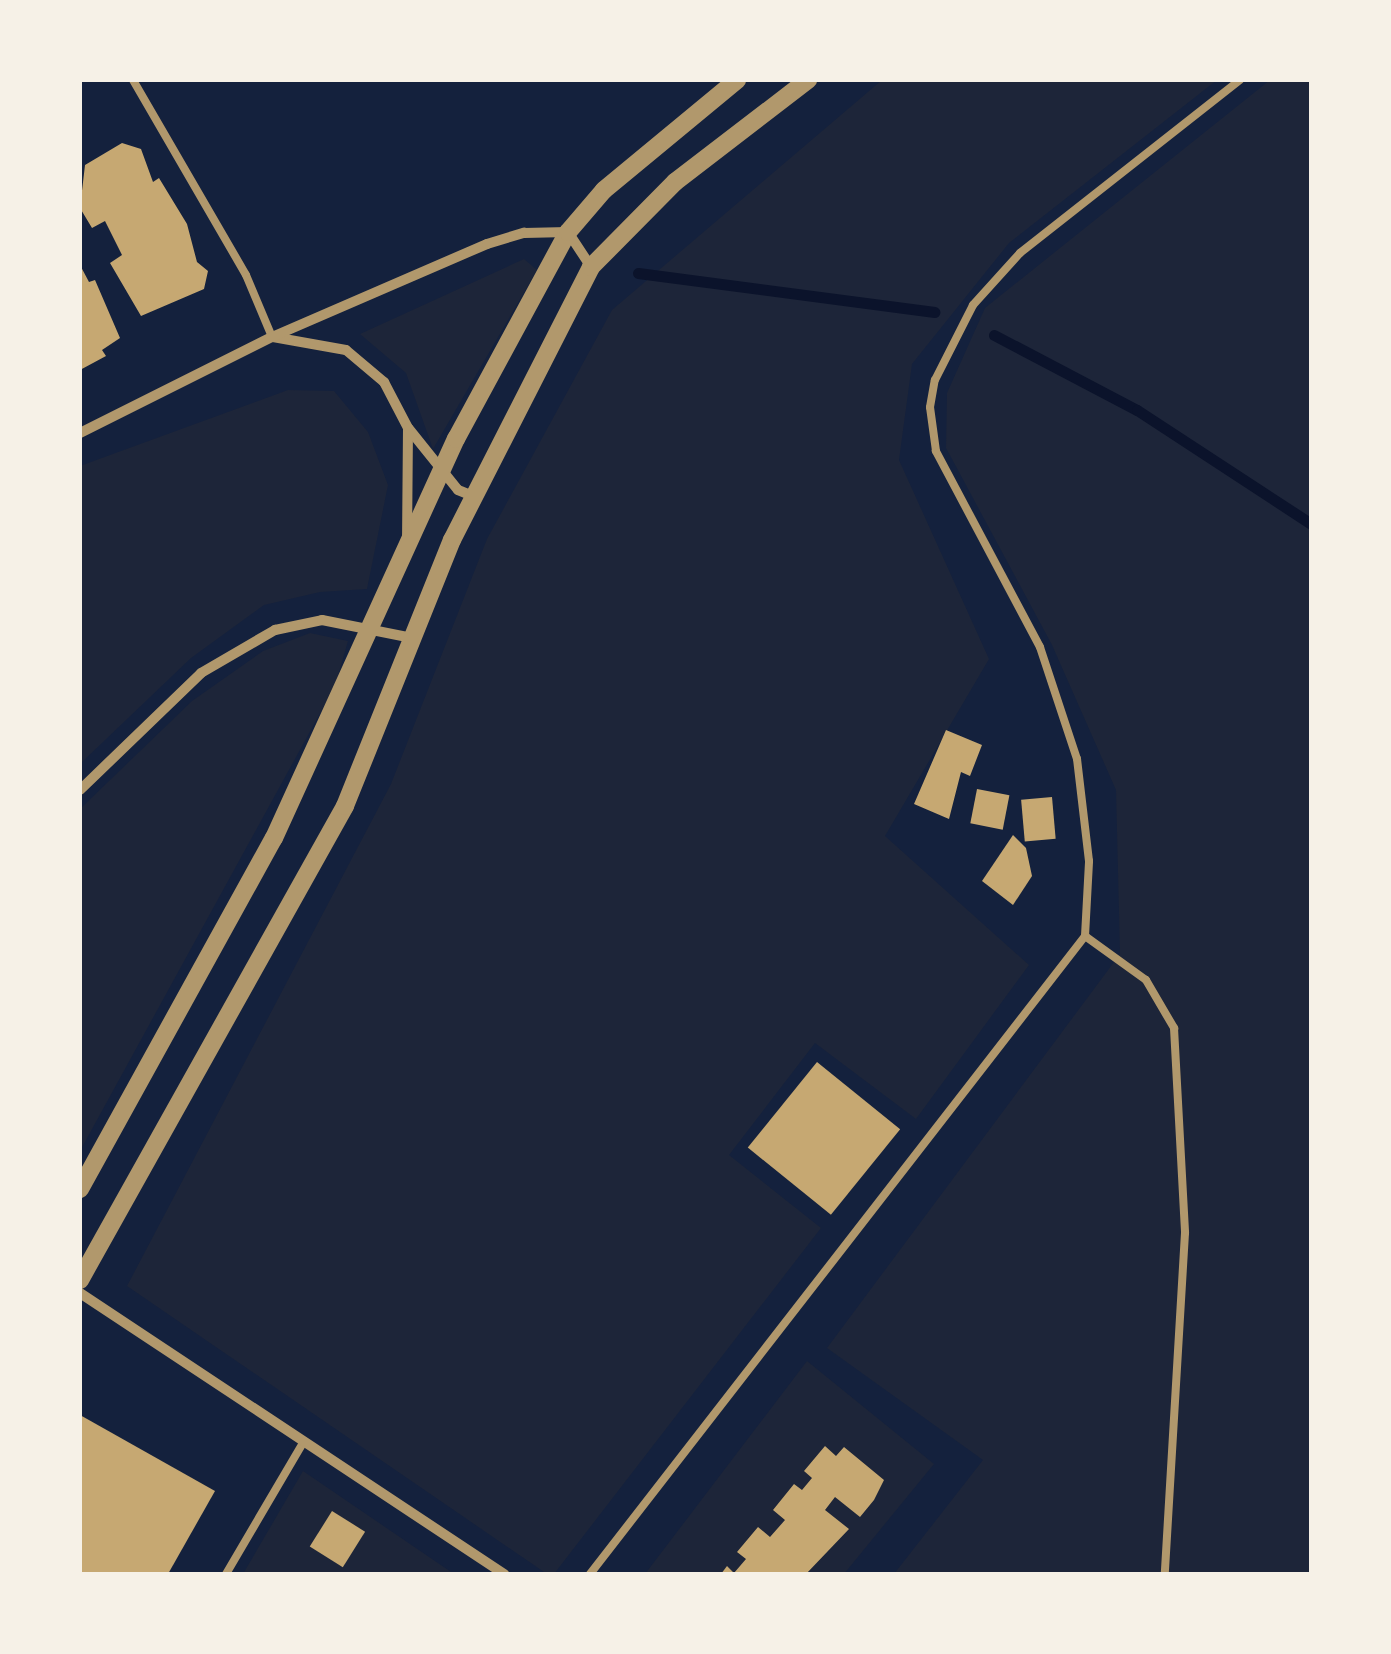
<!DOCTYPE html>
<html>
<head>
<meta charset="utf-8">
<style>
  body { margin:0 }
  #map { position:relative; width:1391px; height:1654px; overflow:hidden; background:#14213d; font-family:"Nunito Sans",sans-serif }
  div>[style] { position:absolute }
  .green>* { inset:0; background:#1d2539 }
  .stream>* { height:11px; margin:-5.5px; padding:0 5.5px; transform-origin:5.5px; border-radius:5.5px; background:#0b132b }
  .building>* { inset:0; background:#c6a872; transform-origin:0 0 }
  .service>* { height:8px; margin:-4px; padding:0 4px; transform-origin:4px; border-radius:4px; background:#b1986c }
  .minor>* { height:10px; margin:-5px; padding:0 5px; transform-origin:5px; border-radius:5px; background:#b1986c }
  .tertiary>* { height:18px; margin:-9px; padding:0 9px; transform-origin:9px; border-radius:9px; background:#b1986c }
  span { translate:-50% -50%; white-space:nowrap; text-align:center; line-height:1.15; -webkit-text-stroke:10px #f6f1e7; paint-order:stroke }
  .frame { position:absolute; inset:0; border:82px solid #f6f1e7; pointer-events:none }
</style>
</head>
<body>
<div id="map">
  <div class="green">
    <i style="clip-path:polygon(882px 80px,1217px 80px,1009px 243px,912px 364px,899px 460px,989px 659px,885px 836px,1029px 965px,916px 1119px,815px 1043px,729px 1155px,821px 1228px,554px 1574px,547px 1574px,127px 1286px,391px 784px,487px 539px,612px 310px)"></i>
    <i style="clip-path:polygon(1270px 80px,1311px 80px,1311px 1574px,894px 1574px,983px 1460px,827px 1348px,1120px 954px,1116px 790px,1052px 645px,946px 448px,947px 393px,985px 308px)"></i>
    <i style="clip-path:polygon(524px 259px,537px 270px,433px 449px,406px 373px,360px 334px)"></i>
    <i style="clip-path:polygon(288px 390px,334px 391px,368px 432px,388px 485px,367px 589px,320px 592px,264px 605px,191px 658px,80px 764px,80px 466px)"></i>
    <i style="clip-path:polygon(310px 633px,348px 641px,335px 686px,80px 1151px,80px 809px,192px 701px,263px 651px)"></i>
    <i style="clip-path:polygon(807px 1361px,934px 1464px,844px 1574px,645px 1574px)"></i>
    <i style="clip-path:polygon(303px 1471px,454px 1574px,243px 1574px)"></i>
  </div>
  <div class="stream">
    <i style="left:638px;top:273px;width:299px;rotate:7.5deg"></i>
    <i style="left:994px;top:335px;width:161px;rotate:27.7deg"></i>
    <i style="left:1137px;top:410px;width:208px;rotate:33.2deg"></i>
  </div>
  <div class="building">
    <i style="clip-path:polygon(122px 143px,141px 149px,153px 182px,159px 178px,187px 224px,197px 262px,208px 271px,204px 289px,141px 316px,110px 263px,122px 255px,105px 221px,92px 228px,80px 208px,85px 165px)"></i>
    <i style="clip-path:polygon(80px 265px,89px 282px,95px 280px,120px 338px,102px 350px,106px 356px,80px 370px)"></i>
    <i style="clip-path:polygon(946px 730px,982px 745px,970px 776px,961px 772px,949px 819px,914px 804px)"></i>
    <i style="left:977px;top:789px;width:33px;height:35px;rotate:11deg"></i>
    <i style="left:1052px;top:797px;width:42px;height:31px;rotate:85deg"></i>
    <i style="clip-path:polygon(1013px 835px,1026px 848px,1032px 876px,1013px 905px,982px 881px)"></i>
    <i style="left:817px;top:1062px;width:107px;height:110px;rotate:39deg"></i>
    <i style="clip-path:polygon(80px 1415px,215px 1491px,168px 1574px,80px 1574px)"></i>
    <i style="clip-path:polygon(825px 1446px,836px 1456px,844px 1447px,884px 1480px,874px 1500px,860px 1517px,835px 1497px,825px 1510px,849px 1529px,806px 1574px,721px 1574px,727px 1566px,734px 1573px,746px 1559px,737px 1552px,758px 1527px,770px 1537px,785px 1520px,773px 1510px,794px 1484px,802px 1490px,812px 1478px,804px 1471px)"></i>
    <i style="left:332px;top:1511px;width:39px;height:42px;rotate:32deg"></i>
  </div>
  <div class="service">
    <i style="left:133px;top:80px;width:225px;rotate:59.9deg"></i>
    <i style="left:246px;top:275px;width:67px;rotate:67.2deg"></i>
    <i style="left:1085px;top:936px;width:75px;rotate:-86.9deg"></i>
    <i style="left:1089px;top:861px;width:103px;rotate:-96.7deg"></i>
    <i style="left:1077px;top:759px;width:118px;rotate:-108.3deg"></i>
    <i style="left:1040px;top:647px;width:222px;rotate:-118deg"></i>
    <i style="left:936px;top:451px;width:44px;rotate:-97.8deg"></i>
    <i style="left:930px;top:407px;width:27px;rotate:-80deg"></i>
    <i style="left:935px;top:380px;width:84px;rotate:-63.1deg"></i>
    <i style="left:973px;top:305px;width:70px;rotate:-47.9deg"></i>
    <i style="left:1020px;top:253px;width:280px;rotate:-38.2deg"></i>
    <i style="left:1085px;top:936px;width:75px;rotate:35.8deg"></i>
    <i style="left:1146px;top:980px;width:56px;rotate:59.7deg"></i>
    <i style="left:1174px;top:1028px;width:205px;rotate:86.9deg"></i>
    <i style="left:1185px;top:1233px;width:342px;rotate:93.4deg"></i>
    <i style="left:226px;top:1574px;width:154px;rotate:-59.6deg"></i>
    <i style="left:590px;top:1574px;width:808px;rotate:-52.19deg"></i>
  </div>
  <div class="minor">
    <i style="left:273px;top:337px;width:74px;rotate:10.1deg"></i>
    <i style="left:346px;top:350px;width:50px;rotate:40.1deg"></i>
    <i style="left:384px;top:382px;width:52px;rotate:62.4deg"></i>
    <i style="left:408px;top:428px;width:107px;rotate:90.5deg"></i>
    <i style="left:409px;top:429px;width:78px;rotate:51.2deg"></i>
    <i style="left:458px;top:490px;width:16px;rotate:22deg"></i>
    <i style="left:80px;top:433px;width:215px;rotate:-26.6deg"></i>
    <i style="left:272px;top:337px;width:234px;rotate:-23.4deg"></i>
    <i style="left:487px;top:244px;width:39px;rotate:-17deg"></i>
    <i style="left:524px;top:233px;width:44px;rotate:-1.3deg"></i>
    <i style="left:568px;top:232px;width:42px;rotate:56.7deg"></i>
    <i style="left:80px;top:790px;width:168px;rotate:-44deg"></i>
    <i style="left:201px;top:673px;width:86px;rotate:-30.2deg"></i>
    <i style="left:275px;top:630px;width:48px;rotate:-12deg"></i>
    <i style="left:322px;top:620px;width:92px;rotate:11.3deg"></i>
    <i style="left:80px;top:1293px;width:509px;rotate:33.53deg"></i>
  </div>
  <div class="tertiary">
    <i style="left:80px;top:1189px;width:401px;rotate:-61.1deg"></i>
    <i style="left:274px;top:838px;width:439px;rotate:-65.5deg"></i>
    <i style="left:456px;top:439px;width:235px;rotate:-61.6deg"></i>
    <i style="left:568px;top:232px;width:55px;rotate:-49.4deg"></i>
    <i style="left:604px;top:190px;width:173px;rotate:-39.6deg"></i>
    <i style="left:80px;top:1280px;width:543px;rotate:-60.79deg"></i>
    <i style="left:345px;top:806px;width:287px;rotate:-68.1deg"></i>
    <i style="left:452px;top:540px;width:306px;rotate:-63deg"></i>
    <i style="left:591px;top:267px;width:120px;rotate:-45.3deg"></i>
    <i style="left:675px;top:182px;width:168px;rotate:-37.5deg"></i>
  </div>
  <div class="frame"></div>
</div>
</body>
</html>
